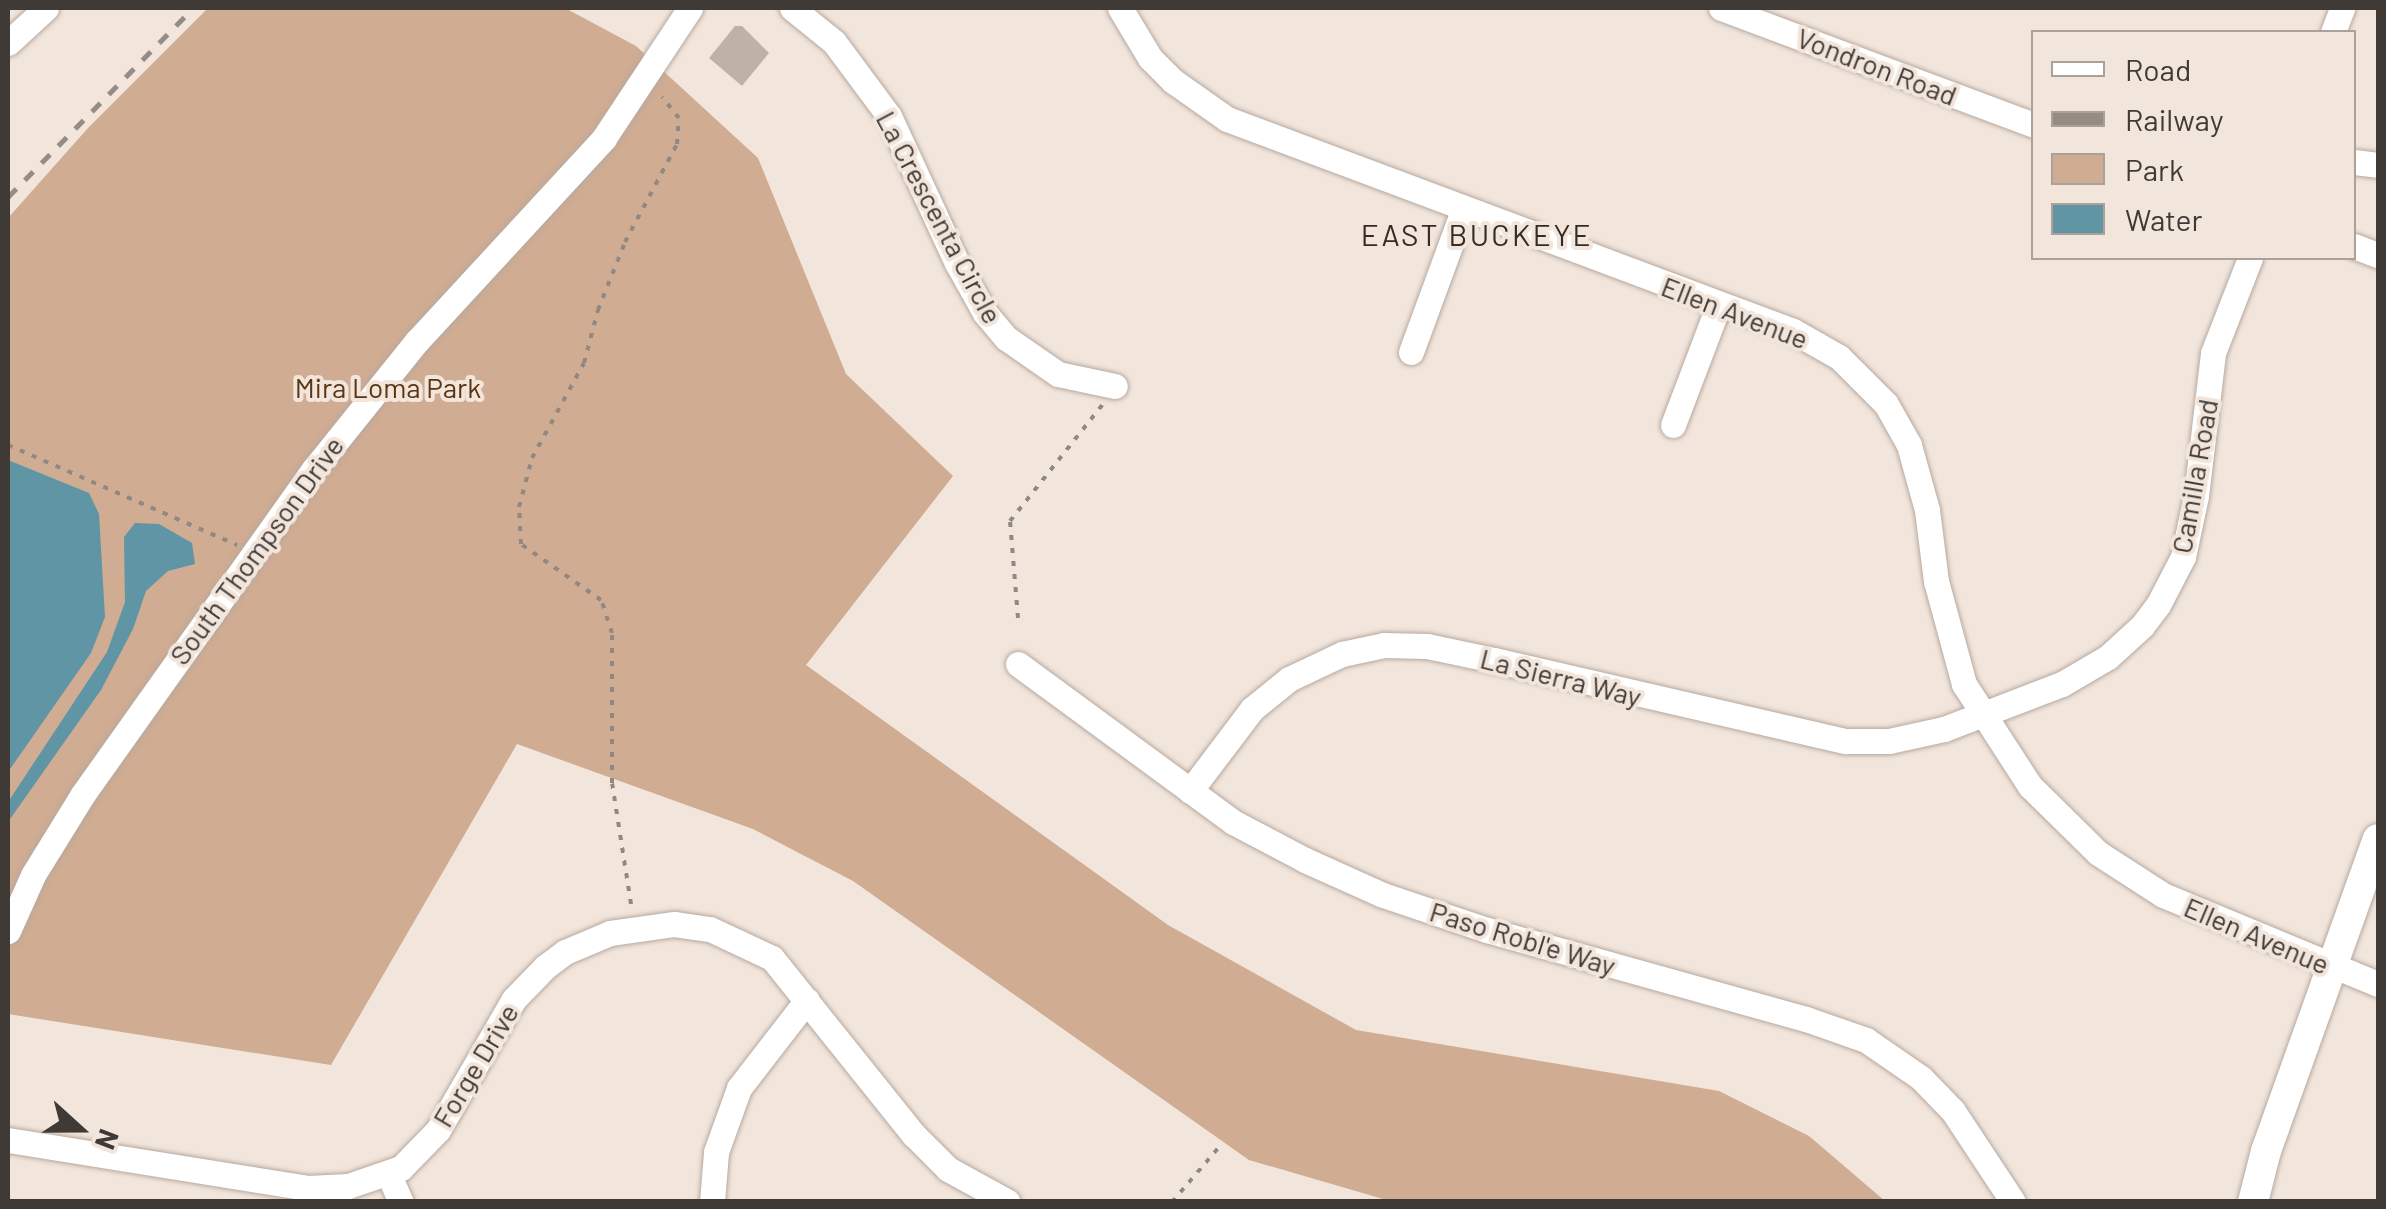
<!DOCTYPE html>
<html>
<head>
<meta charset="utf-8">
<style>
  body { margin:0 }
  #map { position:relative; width:2386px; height:1209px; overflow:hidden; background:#f2e5db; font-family:Barlow,sans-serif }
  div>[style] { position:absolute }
  .green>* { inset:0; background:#cfac92 }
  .water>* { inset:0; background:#6095a5 }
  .building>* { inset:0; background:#beb1a8 }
  .path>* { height:4px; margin-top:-2px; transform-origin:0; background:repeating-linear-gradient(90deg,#918882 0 5px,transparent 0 13px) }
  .roads { filter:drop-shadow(0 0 2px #b6a9a0) drop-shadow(0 0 2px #b6a9a0) }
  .minor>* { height:25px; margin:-12.5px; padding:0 12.5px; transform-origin:12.5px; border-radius:12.5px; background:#fff }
  .major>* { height:30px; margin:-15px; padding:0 15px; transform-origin:15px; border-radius:15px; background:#fff }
  .rail>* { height:5px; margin-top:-2.5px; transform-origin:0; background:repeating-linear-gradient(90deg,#968c86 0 12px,transparent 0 24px) }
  span { translate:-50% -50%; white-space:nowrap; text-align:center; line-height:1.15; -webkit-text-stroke:8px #f2e5db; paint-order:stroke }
  .street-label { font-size:28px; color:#403a37 }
  .park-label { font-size:28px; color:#5b3412 }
  .neighbourhood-label { font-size:30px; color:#352b24; letter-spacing:2.5px }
  .frame { position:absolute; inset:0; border:10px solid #403a37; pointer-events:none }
  .legend { position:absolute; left:2031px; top:30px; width:325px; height:230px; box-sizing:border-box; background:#f2e5db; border:2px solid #aba199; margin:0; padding:12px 18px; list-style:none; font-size:30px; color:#403a37 }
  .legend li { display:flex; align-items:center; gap:20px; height:50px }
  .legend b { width:50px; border:2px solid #aba199 }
  .north { position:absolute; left:30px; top:1079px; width:100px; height:100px; -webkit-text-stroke:8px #f2e5db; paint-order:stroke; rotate:111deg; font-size:28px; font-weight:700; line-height:40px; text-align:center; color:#403a37 }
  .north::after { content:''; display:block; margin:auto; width:35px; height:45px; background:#403a37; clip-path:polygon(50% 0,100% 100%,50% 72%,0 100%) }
</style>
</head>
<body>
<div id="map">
  <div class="green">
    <i style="clip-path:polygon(208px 8px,565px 8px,636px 46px,758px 158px,846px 374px,953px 476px,806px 665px,1168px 925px,1356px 1030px,1719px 1091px,1809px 1136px,1885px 1201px,1390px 1201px,1249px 1160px,853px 881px,753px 829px,517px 744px,331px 1065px,8px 1014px,8px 218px,88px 128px)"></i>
  </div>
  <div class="water">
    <i style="clip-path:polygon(8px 460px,89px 493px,99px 514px,105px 617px,91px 653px,8px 772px)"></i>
    <i style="clip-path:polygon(135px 523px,159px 524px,192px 543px,195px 564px,168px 571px,146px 591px,133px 629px,101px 690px,8px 822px,8px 802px,107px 652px,125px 602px,124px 537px)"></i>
  </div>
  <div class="building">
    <i style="clip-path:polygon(735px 26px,742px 26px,769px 53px,742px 86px,709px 58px)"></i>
  </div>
  <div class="path">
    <i style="left:8px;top:445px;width:250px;rotate:23.6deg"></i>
    <i style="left:1018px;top:618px;width:97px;rotate:-94.7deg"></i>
    <i style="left:1010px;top:521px;width:151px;rotate:-51.5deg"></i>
    <i style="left:631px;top:904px;width:122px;rotate:-98.9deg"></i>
    <i style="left:612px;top:783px;width:150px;rotate:-90deg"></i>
    <i style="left:612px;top:633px;width:35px;rotate:-108deg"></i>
    <i style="left:601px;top:600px;width:98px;rotate:-145deg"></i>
    <i style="left:521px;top:544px;width:37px;rotate:-93deg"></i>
    <i style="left:519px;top:507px;width:51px;rotate:-75.1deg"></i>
    <i style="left:532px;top:458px;width:108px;rotate:-61.3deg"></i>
    <i style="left:584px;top:363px;width:55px;rotate:-75.2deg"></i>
    <i style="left:598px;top:310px;width:73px;rotate:-68.3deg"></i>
    <i style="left:625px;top:242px;width:111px;rotate:-62deg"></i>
    <i style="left:677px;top:144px;width:26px;rotate:-86deg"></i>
    <i style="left:679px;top:118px;width:27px;rotate:-129deg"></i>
    <i style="left:1172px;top:1202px;width:74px;rotate:-49.4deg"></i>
  </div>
  <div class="roads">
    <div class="minor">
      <i style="left:792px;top:8px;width:54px;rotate:39deg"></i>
      <i style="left:834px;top:42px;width:92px;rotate:53.4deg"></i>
      <i style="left:889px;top:116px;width:162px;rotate:65.2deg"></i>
      <i style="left:957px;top:263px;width:57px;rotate:60.8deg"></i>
      <i style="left:985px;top:313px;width:33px;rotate:50deg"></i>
      <i style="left:1006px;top:338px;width:63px;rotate:34.7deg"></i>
      <i style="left:1058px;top:374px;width:58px;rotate:11.9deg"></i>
      <i style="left:1120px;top:8px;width:58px;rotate:59deg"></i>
      <i style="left:1150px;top:58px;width:33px;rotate:45deg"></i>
      <i style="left:1173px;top:81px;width:66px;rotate:35.1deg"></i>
      <i style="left:1227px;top:119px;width:604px;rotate:20.53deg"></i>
      <i style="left:1793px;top:331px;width:53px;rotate:29.5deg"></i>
      <i style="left:1839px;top:357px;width:66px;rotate:45deg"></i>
      <i style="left:1886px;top:404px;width:47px;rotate:60.7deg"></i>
      <i style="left:1909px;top:445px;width:67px;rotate:74.5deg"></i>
      <i style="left:1927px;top:510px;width:72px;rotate:82.8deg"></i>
      <i style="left:1936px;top:581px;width:107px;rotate:74.8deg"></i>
      <i style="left:1964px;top:684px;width:121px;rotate:57.1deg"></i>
      <i style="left:2030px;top:786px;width:95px;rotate:44.6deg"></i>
      <i style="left:2098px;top:853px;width:77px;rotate:32.9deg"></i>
      <i style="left:2163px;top:895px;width:233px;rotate:22.5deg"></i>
      <i style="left:1721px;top:8px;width:334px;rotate:20.5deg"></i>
      <i style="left:2333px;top:32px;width:26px;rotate:-69deg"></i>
      <i style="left:8px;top:43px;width:52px;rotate:-42.6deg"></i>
      <i style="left:2354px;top:162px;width:24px;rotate:7deg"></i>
      <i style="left:2354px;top:246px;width:26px;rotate:21deg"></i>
      <i style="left:1411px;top:352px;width:153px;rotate:-69.8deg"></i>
      <i style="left:1673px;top:425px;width:129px;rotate:-69.2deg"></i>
      <i style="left:1018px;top:664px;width:267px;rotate:36.3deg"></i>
      <i style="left:1233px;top:822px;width:81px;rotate:27.8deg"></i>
      <i style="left:1305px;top:860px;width:85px;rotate:24.2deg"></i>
      <i style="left:1383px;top:895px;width:110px;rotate:18.6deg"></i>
      <i style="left:1487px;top:930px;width:331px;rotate:15.6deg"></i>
      <i style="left:1806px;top:1019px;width:64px;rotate:19.3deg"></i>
      <i style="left:1866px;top:1040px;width:67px;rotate:34.6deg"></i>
      <i style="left:1921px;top:1078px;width:46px;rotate:45.9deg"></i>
      <i style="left:1953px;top:1111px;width:109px;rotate:56.6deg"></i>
      <i style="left:1190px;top:791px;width:103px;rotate:-52.9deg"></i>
      <i style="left:1252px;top:709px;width:48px;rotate:-39deg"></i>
      <i style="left:1289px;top:679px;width:59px;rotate:-25.3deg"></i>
      <i style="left:1342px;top:654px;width:43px;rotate:-12.1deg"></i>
      <i style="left:1384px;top:645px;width:43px;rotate:1.3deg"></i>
      <i style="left:1427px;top:646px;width:68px;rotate:11.8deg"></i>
      <i style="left:1494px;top:660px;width:361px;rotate:13deg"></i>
      <i style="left:1846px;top:741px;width:43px"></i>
      <i style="left:1889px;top:741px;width:56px;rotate:-12.3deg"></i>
      <i style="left:1944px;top:729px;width:126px;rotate:-20.9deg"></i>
      <i style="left:2062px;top:684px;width:53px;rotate:-30.4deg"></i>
      <i style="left:2108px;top:657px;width:46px;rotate:-42.4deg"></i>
      <i style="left:2142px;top:626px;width:26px;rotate:-53deg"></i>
      <i style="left:2158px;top:605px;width:54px;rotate:-62.5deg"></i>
      <i style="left:2183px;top:557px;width:62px;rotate:-78deg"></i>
      <i style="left:2196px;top:496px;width:144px;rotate:-83.2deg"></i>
      <i style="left:2213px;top:353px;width:102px;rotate:-68.7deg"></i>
      <i style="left:8px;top:931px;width:61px;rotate:-65.9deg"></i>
      <i style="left:33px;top:875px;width:95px;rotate:-58.3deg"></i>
      <i style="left:83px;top:794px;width:399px;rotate:-54.6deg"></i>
      <i style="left:314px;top:469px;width:164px;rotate:-51.2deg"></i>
      <i style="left:417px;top:341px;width:276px;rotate:-47.3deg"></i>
      <i style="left:604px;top:138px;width:156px;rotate:-56.5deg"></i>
      <i style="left:8px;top:1140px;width:303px;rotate:9.1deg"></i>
      <i style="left:307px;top:1188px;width:41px;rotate:-2.8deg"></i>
      <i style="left:348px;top:1186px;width:56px;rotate:-18.8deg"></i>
      <i style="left:401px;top:1168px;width:53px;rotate:-45.8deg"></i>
      <i style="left:438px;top:1130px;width:151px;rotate:-59.9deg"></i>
      <i style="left:514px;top:999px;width:45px;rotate:-45.9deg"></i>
      <i style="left:545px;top:967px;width:25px;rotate:-37deg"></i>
      <i style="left:565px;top:952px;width:49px;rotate:-22.9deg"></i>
      <i style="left:610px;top:933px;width:65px;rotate:-8deg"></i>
      <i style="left:674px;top:924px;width:36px;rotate:8deg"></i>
      <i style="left:710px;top:929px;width:68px;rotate:25.1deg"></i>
      <i style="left:772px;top:958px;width:227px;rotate:51.3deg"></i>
      <i style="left:914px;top:1135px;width:48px;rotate:45deg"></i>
      <i style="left:948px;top:1169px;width:68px;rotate:28.8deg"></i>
      <i style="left:388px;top:1173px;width:32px;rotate:66deg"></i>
      <i style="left:712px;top:1202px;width:50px;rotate:-85.4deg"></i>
      <i style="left:716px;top:1152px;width:68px;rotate:-70.2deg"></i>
      <i style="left:739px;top:1088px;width:111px;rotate:-52.3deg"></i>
    </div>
    <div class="major">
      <i style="left:2253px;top:1202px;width:53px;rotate:-75.7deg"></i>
      <i style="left:2266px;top:1151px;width:331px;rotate:-70.3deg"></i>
    </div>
  </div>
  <div class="rail">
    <i style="left:8px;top:197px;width:264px;rotate:-45.6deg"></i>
  </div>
  <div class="street-label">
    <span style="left:1877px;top:66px;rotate:21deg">Vondron Road</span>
    <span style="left:940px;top:217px;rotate:62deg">La Crescenta Circle</span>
    <span style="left:1735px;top:312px;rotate:21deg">Ellen Avenue</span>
    <span style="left:2194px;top:476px;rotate:-80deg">Camilla Road</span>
    <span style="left:256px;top:550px;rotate:-54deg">South Thompson Drive</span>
    <span style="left:1561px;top:677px;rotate:14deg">La Sierra Way</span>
    <span style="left:2257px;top:935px;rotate:23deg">Ellen Avenue</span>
    <span style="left:1523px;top:938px;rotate:17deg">Paso Robl'e Way</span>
    <span style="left:475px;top:1065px;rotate:-59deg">Forge Drive</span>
  </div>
  <div class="park-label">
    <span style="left:388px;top:387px">Mira Loma Park</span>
  </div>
  <div class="neighbourhood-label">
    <span style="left:1477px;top:234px">EAST BUCKEYE</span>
  </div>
  <div class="frame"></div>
  <ul class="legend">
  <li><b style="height:12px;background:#fff"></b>Road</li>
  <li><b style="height:12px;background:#968c86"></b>Railway</li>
  <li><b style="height:28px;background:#cfac92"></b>Park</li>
  <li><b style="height:28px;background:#6095a5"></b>Water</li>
  </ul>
  <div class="north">N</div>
</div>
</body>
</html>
